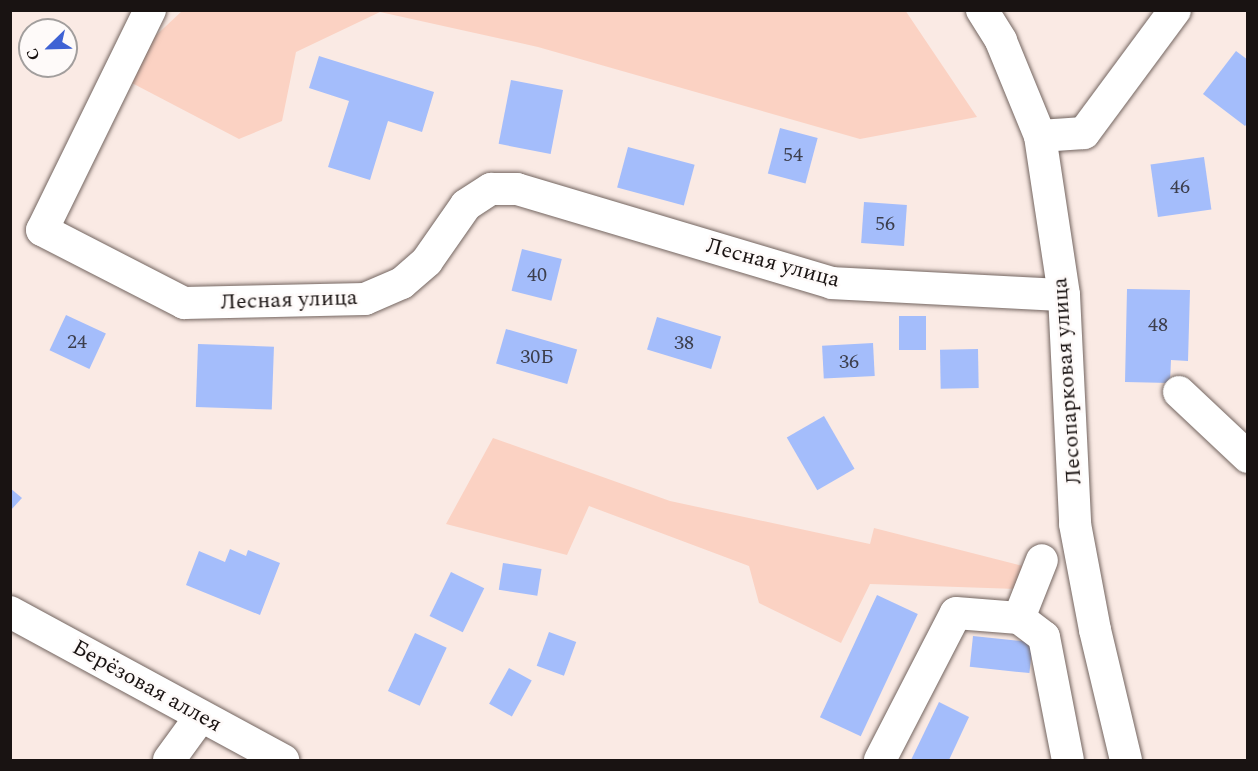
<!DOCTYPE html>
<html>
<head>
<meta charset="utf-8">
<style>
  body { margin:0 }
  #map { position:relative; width:1258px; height:771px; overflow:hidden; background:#faeae4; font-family:Spectral,serif }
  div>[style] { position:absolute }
  .green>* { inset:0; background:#fbd2c3 }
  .building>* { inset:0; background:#a4bdfb; transform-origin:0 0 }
  .roads { filter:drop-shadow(0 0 2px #736560) drop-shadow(0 0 2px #736560) }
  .minor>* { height:32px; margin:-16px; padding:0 16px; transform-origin:16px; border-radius:16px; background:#fff }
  span { translate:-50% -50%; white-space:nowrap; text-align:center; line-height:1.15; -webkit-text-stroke:5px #fefaf9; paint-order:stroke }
  .number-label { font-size:20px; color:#3c3e4c }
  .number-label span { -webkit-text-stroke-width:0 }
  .street-label { font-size:22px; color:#191312 }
  .frame { position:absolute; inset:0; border:12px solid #191312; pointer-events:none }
  .north { position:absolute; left:18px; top:18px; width:60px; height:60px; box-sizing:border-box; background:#fefaf9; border:2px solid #a29e9d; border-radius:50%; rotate:247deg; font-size:16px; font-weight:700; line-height:24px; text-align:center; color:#191312 }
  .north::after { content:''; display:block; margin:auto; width:21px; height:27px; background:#3f62d4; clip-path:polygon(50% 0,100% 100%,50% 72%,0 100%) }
</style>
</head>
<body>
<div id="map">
  <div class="green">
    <i style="clip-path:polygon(905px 10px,977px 117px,860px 139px,538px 47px,380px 12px,296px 52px,282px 121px,239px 139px,130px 82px,133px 57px,182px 11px)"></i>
    <i style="clip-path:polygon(493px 438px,670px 501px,870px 544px,874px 528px,1023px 566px,1017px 589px,870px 584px,841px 643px,759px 603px,749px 566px,589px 506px,567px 555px,446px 524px)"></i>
  </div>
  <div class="building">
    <i style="clip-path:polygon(1236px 51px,1248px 60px,1248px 123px,1245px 126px,1203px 94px)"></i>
    <i style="clip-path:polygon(319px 56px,434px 92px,422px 132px,388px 121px,370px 180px,328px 167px,349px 101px,309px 88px)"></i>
    <i style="left:511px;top:80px;width:53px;height:65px;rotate:11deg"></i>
    <i style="left:780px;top:128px;width:39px;height:47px;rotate:15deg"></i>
    <i style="left:628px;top:147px;width:69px;height:42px;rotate:15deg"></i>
    <i style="left:1204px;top:157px;width:53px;height:54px;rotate:82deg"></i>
    <i style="left:864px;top:202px;width:43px;height:41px;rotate:4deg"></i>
    <i style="left:522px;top:249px;width:41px;height:43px;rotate:14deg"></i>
    <i style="clip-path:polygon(1127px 289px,1190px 290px,1188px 361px,1171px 360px,1170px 383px,1125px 382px)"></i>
    <i style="left:66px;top:315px;width:44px;height:39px;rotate:25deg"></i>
    <i style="left:899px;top:316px;width:27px;height:34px"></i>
    <i style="left:657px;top:317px;width:67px;height:34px;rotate:17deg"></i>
    <i style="left:506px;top:329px;width:74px;height:36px;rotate:16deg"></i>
    <i style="left:873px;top:343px;width:33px;height:51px;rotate:87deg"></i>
    <i style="left:198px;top:344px;width:76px;height:63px;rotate:2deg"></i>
    <i style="left:978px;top:349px;width:39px;height:38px;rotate:89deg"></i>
    <i style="left:824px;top:416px;width:61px;height:43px;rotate:60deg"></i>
    <i style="clip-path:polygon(10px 488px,22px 498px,10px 511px)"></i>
    <i style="clip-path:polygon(230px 549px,246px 556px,248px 550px,280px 563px,260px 615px,186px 585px,199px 551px,225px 562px)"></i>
    <i style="left:503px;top:563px;width:39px;height:27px;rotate:9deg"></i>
    <i style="left:451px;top:572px;width:37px;height:49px;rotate:26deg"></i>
    <i style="left:877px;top:595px;width:45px;height:135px;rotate:25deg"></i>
    <i style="left:549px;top:632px;width:29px;height:36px;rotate:20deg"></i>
    <i style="left:415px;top:633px;width:35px;height:64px;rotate:25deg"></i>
    <i style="left:973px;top:636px;width:60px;height:31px;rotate:6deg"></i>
    <i style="left:509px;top:668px;width:26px;height:41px;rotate:29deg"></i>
    <i style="clip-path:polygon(939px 702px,969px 717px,949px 760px,911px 760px)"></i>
  </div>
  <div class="roads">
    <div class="minor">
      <i style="left:150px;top:10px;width:245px;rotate:116.1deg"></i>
      <i style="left:42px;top:230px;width:160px;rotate:27.2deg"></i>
      <i style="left:184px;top:303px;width:181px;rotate:-1.3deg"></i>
      <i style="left:365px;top:299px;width:40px;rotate:-23.4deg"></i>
      <i style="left:402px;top:283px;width:33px;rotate:-41deg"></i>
      <i style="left:427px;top:261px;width:68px;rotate:-55.1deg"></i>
      <i style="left:466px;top:205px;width:30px;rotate:-33deg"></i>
      <i style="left:491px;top:189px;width:26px"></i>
      <i style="left:517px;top:189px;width:329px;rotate:16.6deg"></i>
      <i style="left:832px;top:283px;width:232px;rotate:3deg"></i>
      <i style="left:982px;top:10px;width:36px;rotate:58deg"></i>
      <i style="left:1001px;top:41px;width:103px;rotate:67.7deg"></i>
      <i style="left:1040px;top:136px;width:161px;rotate:81.4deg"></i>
      <i style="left:1064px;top:295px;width:229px;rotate:87.2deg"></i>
      <i style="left:1075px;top:524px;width:108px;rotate:79.3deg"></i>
      <i style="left:1095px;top:630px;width:134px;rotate:76.6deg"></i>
      <i style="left:1040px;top:136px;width:44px;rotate:-3.9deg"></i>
      <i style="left:1084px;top:133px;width:153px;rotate:-53.5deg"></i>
      <i style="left:1179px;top:392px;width:95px;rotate:43.3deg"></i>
      <i style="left:10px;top:612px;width:311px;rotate:28.5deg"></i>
      <i style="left:1019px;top:618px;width:31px;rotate:37deg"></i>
      <i style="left:1044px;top:637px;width:125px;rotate:79deg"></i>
      <i style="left:169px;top:760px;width:54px;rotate:-54deg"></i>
      <i style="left:880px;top:760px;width:165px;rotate:-62.7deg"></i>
      <i style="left:956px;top:613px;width:63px;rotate:4.5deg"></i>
      <i style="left:1019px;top:618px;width:62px;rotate:-68.4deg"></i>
    </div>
  </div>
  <div class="number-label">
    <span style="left:793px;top:155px">54</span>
    <span style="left:1180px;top:187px">46</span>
    <span style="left:885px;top:224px">56</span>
    <span style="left:537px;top:275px">40</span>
    <span style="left:1158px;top:325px">48</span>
    <span style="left:77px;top:342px">24</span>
    <span style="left:684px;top:343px">38</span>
    <span style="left:537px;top:357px">30Б</span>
    <span style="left:849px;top:362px">36</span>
  </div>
  <div class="street-label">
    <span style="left:773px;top:263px;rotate:15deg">Лесная улица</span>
    <span style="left:289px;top:300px;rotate:-2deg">Лесная улица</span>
    <span style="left:1067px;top:381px;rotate:-94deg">Лесопарковая улица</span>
    <span style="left:147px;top:686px;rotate:29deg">Берёзовая аллея</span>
  </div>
  <div class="frame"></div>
  <div class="north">С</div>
</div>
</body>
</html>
